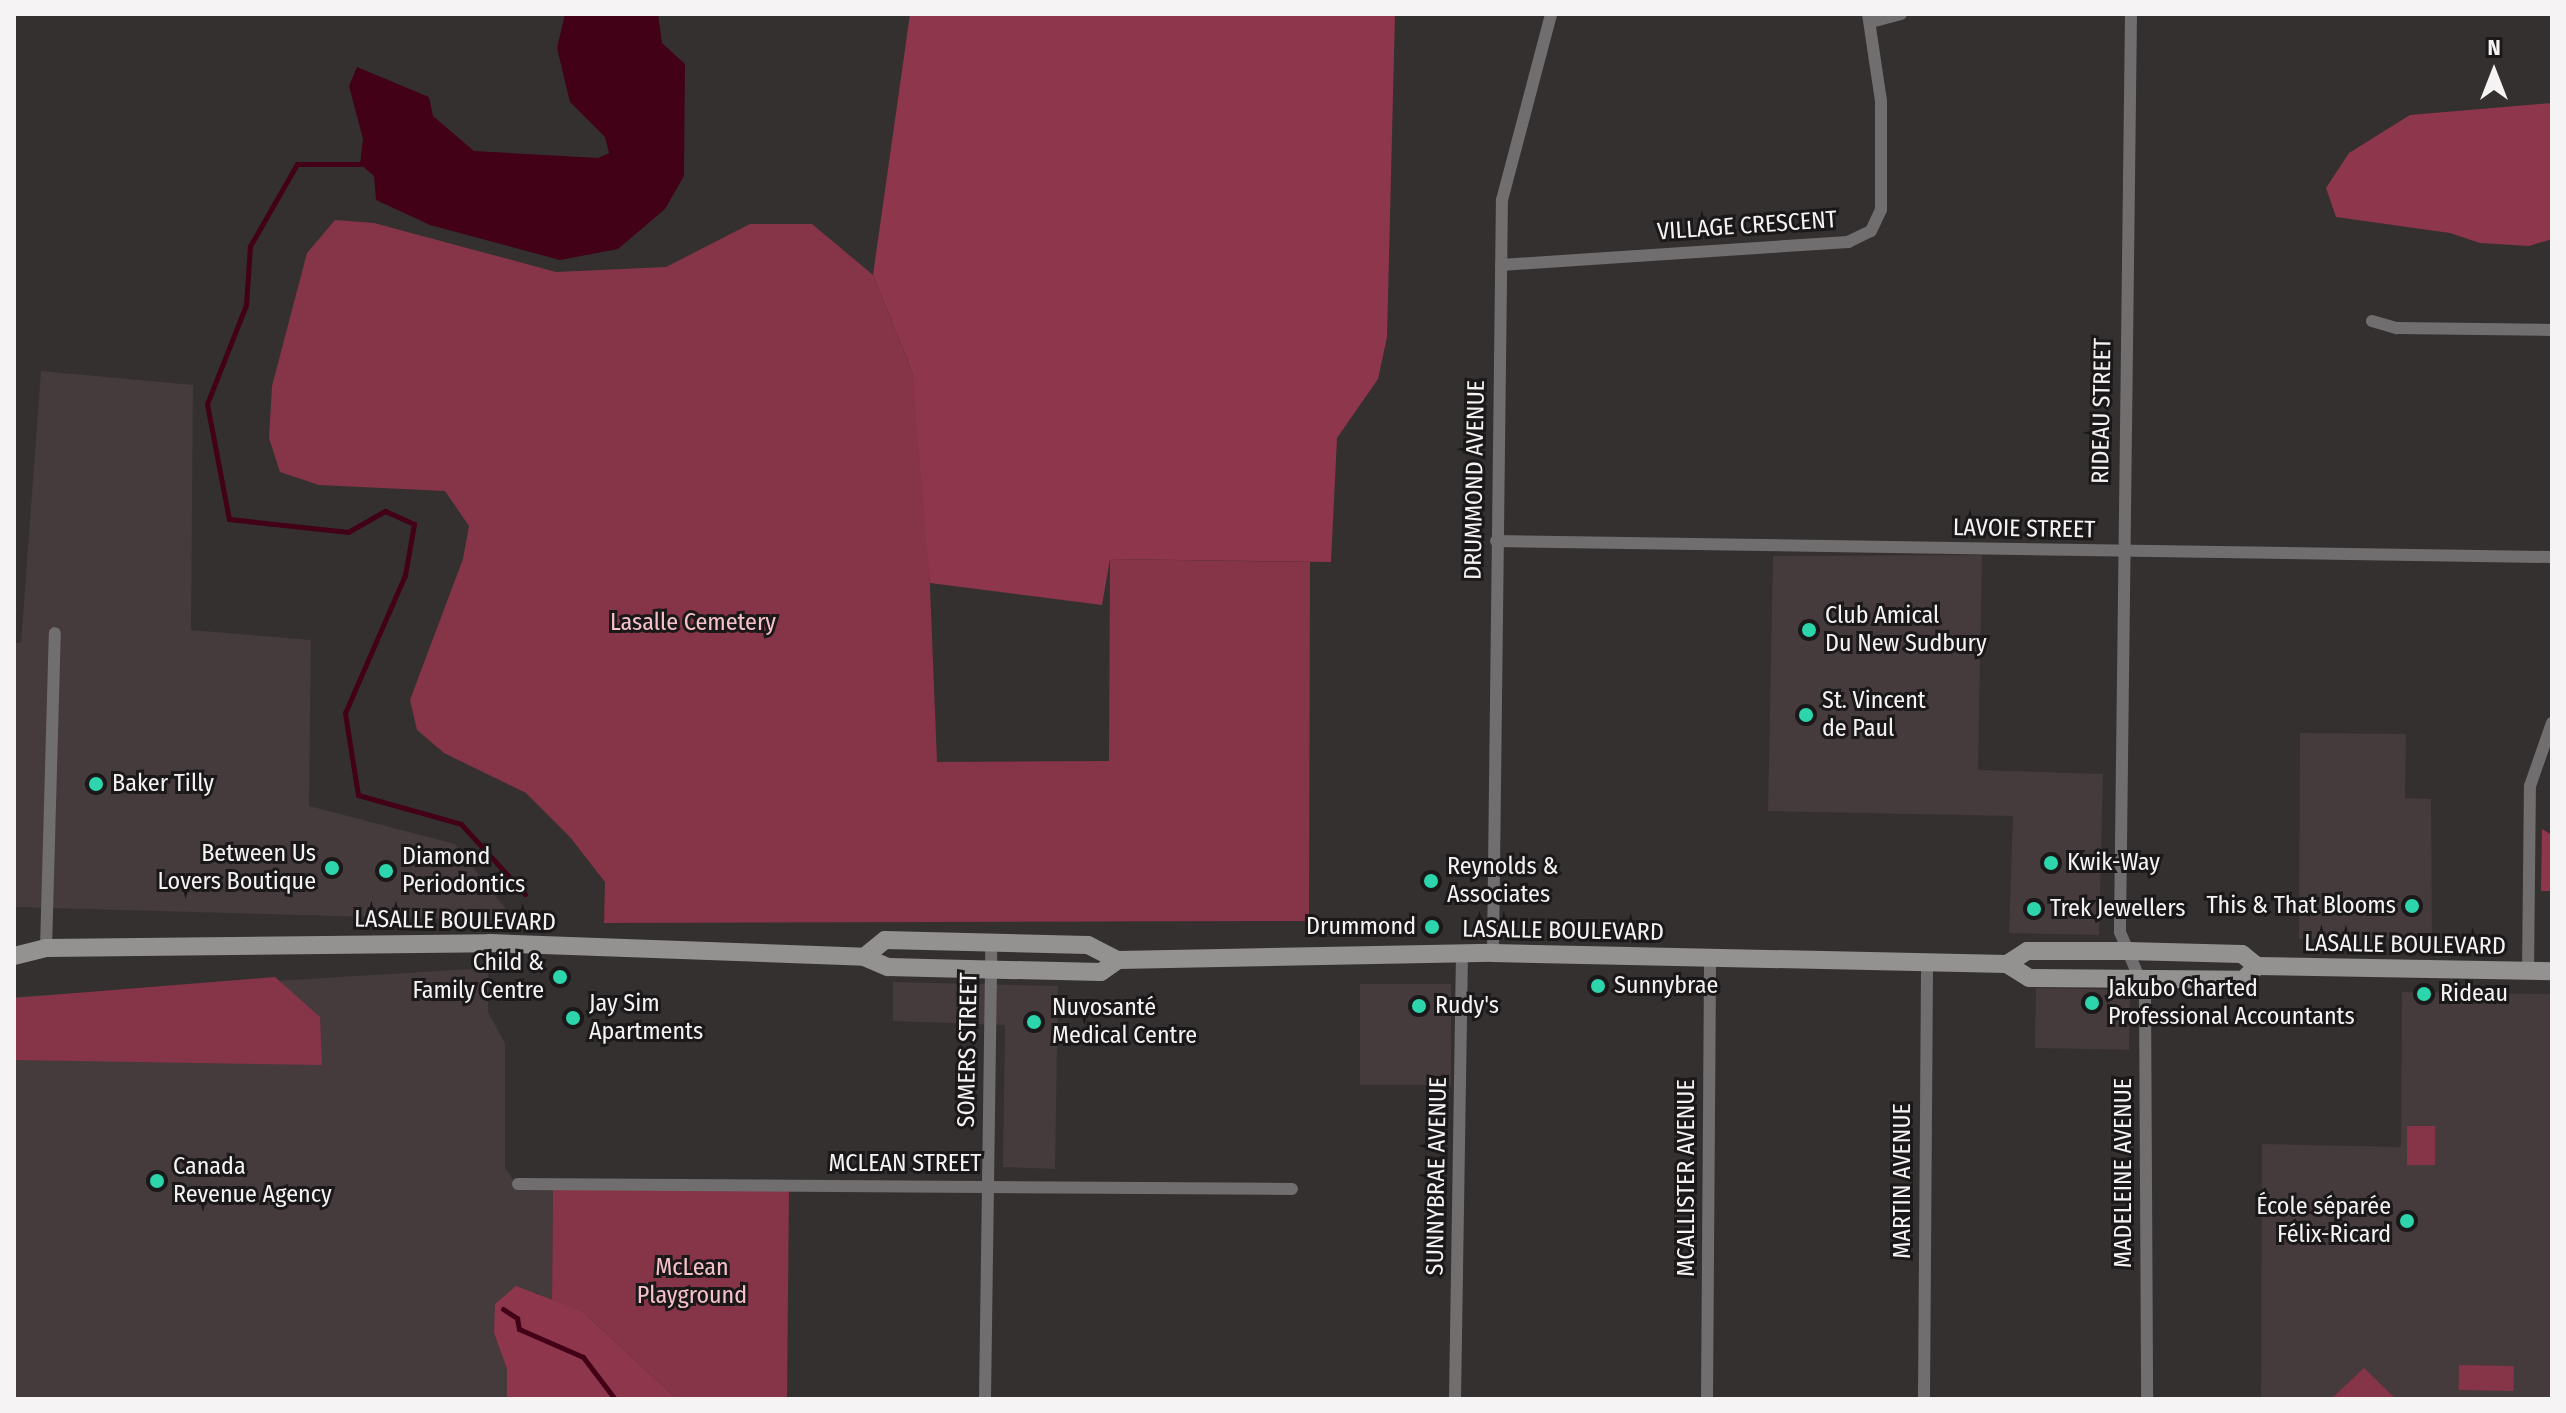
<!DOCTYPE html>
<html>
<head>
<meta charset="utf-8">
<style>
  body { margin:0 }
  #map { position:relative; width:2566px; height:1413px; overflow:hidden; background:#343030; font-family:"Fira Sans Condensed",sans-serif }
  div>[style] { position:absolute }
  .built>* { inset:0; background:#453a3c; transform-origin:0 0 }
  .green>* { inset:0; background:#863447; transform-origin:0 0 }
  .forest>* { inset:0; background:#8e364b }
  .water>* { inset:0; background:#420117 }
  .stream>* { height:5px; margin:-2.5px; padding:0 2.5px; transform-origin:2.5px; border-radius:2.5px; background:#420117 }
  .street>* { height:12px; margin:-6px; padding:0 6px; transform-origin:6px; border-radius:6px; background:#716e6f }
  .secondary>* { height:18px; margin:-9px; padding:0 9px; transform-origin:9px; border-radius:9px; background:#949191 }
  .dots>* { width:22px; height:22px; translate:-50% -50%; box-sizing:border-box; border:4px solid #1a1819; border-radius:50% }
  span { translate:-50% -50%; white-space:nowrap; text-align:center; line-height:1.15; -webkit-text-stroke:6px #1a1819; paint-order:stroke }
  .street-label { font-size:24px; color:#f5f3f3 }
  .poi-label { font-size:24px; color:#f5f3f3 }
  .left { translate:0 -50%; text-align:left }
  .right { translate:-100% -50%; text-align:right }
  .park-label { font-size:24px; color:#f6c1c9 }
  .frame { position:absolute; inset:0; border:16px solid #f5f3f3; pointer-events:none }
  .north { position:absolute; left:2454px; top:32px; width:80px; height:80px; -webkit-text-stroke:6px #1a1819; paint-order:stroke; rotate:0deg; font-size:22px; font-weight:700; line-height:32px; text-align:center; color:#f5f3f3 }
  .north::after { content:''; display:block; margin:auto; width:28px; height:36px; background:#f5f3f3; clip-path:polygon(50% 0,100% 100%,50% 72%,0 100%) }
</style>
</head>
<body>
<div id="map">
  <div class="built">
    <i style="clip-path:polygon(41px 371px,193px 385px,191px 630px,311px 640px,309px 806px,455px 844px,515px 921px,14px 907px,14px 643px,21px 643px)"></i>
    <i style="clip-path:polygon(1982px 555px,1978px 770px,2103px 774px,2099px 935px,2009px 933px,2013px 816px,1768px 811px,1773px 556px)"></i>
    <i style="clip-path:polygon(2300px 733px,2406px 734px,2405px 798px,2431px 799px,2432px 938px,2299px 939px)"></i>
    <i style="clip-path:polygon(488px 968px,488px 1012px,505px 1043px,505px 1168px,517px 1185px,553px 1186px,552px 1301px,535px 1292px,494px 1333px,507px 1369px,507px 1399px,14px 1399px,14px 997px)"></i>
    <i style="clip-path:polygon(893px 982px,1058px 986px,1055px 1169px,1003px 1167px,1005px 1025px,893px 1021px)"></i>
    <i style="left:1360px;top:984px;width:91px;height:101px"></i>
    <i style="left:2036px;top:988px;width:94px;height:60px;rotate:1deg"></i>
    <i style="clip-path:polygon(2402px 992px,2550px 994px,2551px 1399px,2261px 1399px,2262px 1144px,2401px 1147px)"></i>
  </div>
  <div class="green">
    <i style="clip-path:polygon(335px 220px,374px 223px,556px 272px,666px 267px,750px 224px,812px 224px,873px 275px,912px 371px,926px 487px,937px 762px,1109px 761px,1110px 559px,1310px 562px,1309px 921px,604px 923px,605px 882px,570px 837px,526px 793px,444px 753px,417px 730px,410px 700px,463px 559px,469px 526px,445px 491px,319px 485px,280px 472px,269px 438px,272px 386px,307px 253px)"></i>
    <i style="clip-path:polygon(275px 977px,320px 1017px,322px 1065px,14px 1060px,14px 998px)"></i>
    <i style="left:2407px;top:1126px;width:28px;height:39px"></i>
    <i style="clip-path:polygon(553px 1186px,789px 1187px,787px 1399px,677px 1399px,582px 1311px,552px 1301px)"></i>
    <i style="left:2459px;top:1365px;width:55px;height:25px;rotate:1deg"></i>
    <i style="clip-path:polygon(2364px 1368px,2396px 1399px,2331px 1399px)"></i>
  </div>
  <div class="forest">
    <i style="clip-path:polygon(910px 14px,1395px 14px,1387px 337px,1378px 379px,1337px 438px,1331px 562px,1110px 559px,1102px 605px,930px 583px,912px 371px,873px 275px)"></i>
    <i style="clip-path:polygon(2552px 103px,2552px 239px,2529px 246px,2480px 243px,2450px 233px,2336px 217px,2326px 188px,2349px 153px,2410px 115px)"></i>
    <i style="clip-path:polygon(2542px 829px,2552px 835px,2552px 891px,2541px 891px)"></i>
    <i style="clip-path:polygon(516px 1286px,582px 1311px,677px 1399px,507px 1399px,507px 1369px,494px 1333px,495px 1304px)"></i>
  </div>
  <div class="water">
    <i style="clip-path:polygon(565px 14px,658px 14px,662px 43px,685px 64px,684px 176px,665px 209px,618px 249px,560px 260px,430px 225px,376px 200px,374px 176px,360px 164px,363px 139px,349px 86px,357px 67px,429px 97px,433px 116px,474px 151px,598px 158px,609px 153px,605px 137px,570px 102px,557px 48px)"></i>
  </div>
  <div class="stream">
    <i style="left:360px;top:164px;width:63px;rotate:180deg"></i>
    <i style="left:297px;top:164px;width:95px;rotate:119.8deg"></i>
    <i style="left:250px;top:246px;width:59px;rotate:93.9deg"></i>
    <i style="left:246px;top:305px;width:106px;rotate:111.5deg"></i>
    <i style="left:207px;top:404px;width:117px;rotate:79.2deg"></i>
    <i style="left:229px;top:519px;width:120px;rotate:6.2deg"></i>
    <i style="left:348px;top:532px;width:43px;rotate:-29.6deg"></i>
    <i style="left:385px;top:511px;width:32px;rotate:24deg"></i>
    <i style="left:414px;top:524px;width:52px;rotate:100deg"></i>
    <i style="left:405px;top:575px;width:150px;rotate:113.5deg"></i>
    <i style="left:345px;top:713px;width:83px;rotate:81deg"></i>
    <i style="left:358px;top:795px;width:107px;rotate:15.7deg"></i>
    <i style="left:461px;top:824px;width:95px;rotate:47.6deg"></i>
    <i style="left:503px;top:1309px;width:17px;rotate:33deg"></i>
    <i style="left:517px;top:1318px;width:11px;rotate:80deg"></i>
    <i style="left:519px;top:1329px;width:70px;rotate:23.6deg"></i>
    <i style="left:583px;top:1357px;width:53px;rotate:52.7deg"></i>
  </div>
  <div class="street">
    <i style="left:2131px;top:14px;width:918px;rotate:90.69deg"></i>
    <i style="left:2120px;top:932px;width:65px;rotate:67.4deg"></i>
    <i style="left:2145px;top:992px;width:407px;rotate:89.7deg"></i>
    <i style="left:1871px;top:22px;width:31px;rotate:-15deg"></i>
    <i style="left:1501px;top:265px;width:348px;rotate:-3.8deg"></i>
    <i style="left:1848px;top:242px;width:25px;rotate:-26deg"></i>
    <i style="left:1871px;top:231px;width:23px;rotate:-65deg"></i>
    <i style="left:1881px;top:210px;width:109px;rotate:-90deg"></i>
    <i style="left:1881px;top:101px;width:88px;rotate:-98.5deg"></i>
    <i style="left:2372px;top:321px;width:26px;rotate:16deg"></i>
    <i style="left:2397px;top:328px;width:155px;rotate:0.7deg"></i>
    <i style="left:1496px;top:541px;width:1056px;rotate:0.87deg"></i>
    <i style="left:46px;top:948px;width:315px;rotate:-88.4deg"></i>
    <i style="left:1493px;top:953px;width:753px;rotate:-89.32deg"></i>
    <i style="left:1502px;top:200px;width:192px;rotate:-75.2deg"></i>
    <i style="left:2528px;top:971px;width:185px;rotate:-89.4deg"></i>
    <i style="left:2530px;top:786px;width:67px;rotate:-70.8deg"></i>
    <i style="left:518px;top:1184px;width:774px;rotate:0.37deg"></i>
    <i style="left:985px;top:1399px;width:457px;rotate:-89.2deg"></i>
    <i style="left:1455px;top:1399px;width:446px;rotate:-89.1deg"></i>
    <i style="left:1707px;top:1399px;width:442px;rotate:-89.6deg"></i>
    <i style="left:1924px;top:1399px;width:436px;rotate:-89.6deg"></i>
  </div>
  <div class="secondary">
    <i style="left:14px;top:956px;width:33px;rotate:-14deg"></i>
    <i style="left:46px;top:948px;width:444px;rotate:-0.6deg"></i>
    <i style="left:490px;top:943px;width:374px;rotate:2.1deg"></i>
    <i style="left:864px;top:957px;width:26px;rotate:23deg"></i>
    <i style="left:888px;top:967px;width:80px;rotate:1.4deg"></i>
    <i style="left:968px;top:969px;width:133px;rotate:1.3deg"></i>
    <i style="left:1101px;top:972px;width:21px;rotate:-35deg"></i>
    <i style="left:864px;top:957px;width:27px;rotate:-39deg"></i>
    <i style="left:885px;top:940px;width:203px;rotate:1.4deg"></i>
    <i style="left:1088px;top:945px;width:34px;rotate:27deg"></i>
    <i style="left:1118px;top:960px;width:375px;rotate:-1.1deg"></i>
    <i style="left:1493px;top:953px;width:514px;rotate:1.23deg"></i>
    <i style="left:2007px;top:964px;width:26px;rotate:32deg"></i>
    <i style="left:2029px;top:978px;width:214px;rotate:0.5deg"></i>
    <i style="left:2243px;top:980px;width:20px;rotate:-45deg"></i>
    <i style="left:2007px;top:964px;width:24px;rotate:-33deg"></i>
    <i style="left:2027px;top:951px;width:101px"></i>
    <i style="left:2128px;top:951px;width:114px;rotate:1.5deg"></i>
    <i style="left:2242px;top:954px;width:19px;rotate:39deg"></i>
    <i style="left:2257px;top:966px;width:295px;rotate:1deg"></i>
  </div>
  <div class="dots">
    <i style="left:1809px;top:630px;background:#2cd5ab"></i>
    <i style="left:1806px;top:715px;background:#2cd5ab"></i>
    <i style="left:96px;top:784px;background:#2cd5ab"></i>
    <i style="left:2051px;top:863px;background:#2cd5ab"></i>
    <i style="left:332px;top:868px;background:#2cd5ab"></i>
    <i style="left:386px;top:871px;background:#2cd5ab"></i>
    <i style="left:1431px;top:881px;background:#2cd5ab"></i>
    <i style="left:2412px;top:906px;background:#2cd5ab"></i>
    <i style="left:2034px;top:909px;background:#2cd5ab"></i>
    <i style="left:1432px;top:927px;background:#2cd5ab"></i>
    <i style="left:560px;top:977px;background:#2cd5ab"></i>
    <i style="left:1598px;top:986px;background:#2cd5ab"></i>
    <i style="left:2424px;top:994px;background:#2cd5ab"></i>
    <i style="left:2092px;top:1003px;background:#2cd5ab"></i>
    <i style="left:1419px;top:1006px;background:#2cd5ab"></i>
    <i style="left:573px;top:1018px;background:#2cd5ab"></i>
    <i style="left:1034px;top:1022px;background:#2cd5ab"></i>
    <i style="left:157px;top:1181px;background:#2cd5ab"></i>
    <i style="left:2407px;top:1221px;background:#2cd5ab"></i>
  </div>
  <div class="street-label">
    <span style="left:1747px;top:226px;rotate:-4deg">VILLAGE CRESCENT</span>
    <span style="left:2102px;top:411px;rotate:-89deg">RIDEAU STREET</span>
    <span style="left:1475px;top:480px;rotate:-89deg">DRUMMOND AVENUE</span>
    <span style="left:2024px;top:529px;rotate:1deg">LAVOIE STREET</span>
    <span style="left:455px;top:921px;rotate:1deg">LASALLE BOULEVARD</span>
    <span style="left:1563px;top:931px;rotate:1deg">LASALLE BOULEVARD</span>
    <span style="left:2405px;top:945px;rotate:1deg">LASALLE BOULEVARD</span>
    <span style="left:968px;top:1050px;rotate:-89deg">SOMERS STREET</span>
    <span style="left:905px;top:1164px">MCLEAN STREET</span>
    <span style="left:2124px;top:1173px;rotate:-90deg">MADELEINE AVENUE</span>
    <span style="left:1437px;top:1176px;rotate:-89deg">SUNNYBRAE AVENUE</span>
    <span style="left:1687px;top:1178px;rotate:-90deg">MCALLISTER AVENUE</span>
    <span style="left:1903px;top:1181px;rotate:-90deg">MARTIN AVENUE</span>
  </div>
  <div class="poi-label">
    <span class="left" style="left:1825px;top:630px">Club Amical<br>Du New Sudbury</span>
    <span class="left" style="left:1822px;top:715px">St. Vincent<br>de Paul</span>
    <span class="left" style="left:112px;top:784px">Baker Tilly</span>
    <span class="right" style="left:316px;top:868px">Between Us<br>Lovers Boutique</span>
    <span class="left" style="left:402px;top:871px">Diamond<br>Periodontics</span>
    <span class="left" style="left:2067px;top:863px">Kwik-Way</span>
    <span class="left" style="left:1447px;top:881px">Reynolds &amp;<br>Associates</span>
    <span class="right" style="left:2396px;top:906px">This &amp; That Blooms</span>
    <span class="left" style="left:2050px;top:909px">Trek Jewellers</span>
    <span class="right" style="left:1416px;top:927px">Drummond</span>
    <span class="right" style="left:544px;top:977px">Child &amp;<br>Family Centre</span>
    <span class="left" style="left:1614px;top:986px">Sunnybrae</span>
    <span class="left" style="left:2108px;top:1003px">Jakubo Charted<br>Professional Accountants</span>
    <span class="left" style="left:2440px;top:994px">Rideau</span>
    <span class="left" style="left:589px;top:1018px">Jay Sim<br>Apartments</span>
    <span class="left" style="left:1435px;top:1006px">Rudy's</span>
    <span class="left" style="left:1052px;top:1022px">Nuvosanté<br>Medical Centre</span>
    <span class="left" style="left:173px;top:1181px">Canada<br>Revenue Agency</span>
    <span class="right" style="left:2391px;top:1221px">École séparée<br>Félix-Ricard</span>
  </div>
  <div class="park-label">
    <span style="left:693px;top:623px">Lasalle Cemetery</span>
    <span style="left:692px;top:1282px">McLean<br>Playground</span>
  </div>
  <div class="frame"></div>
  <div class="north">N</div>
</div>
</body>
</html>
